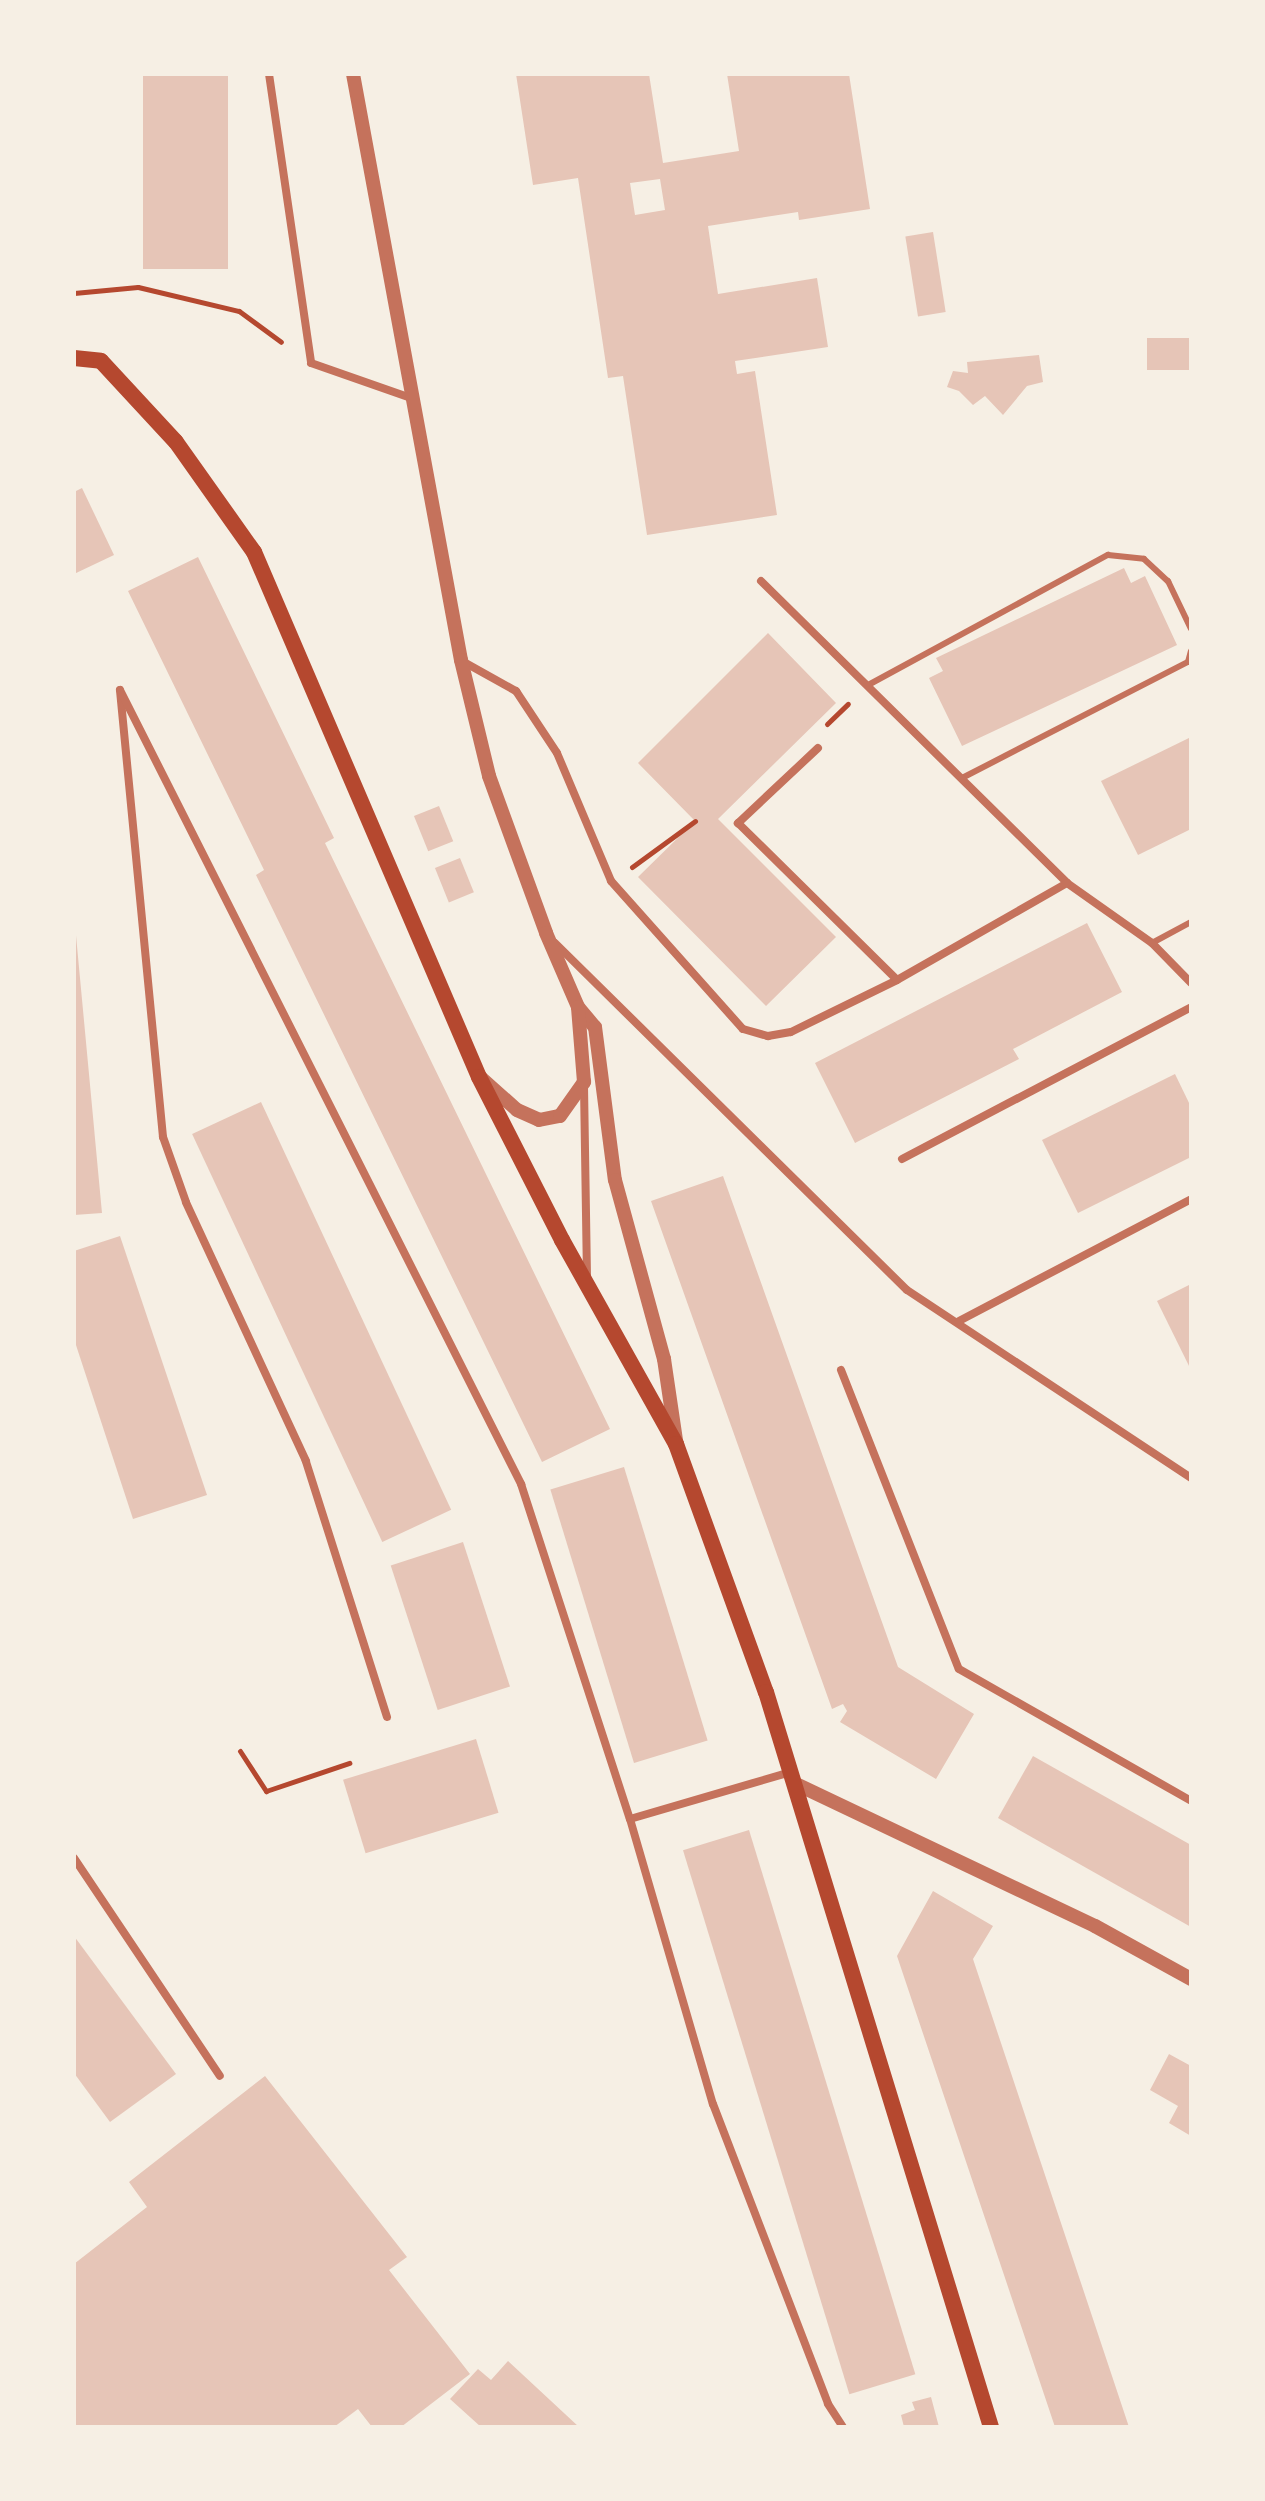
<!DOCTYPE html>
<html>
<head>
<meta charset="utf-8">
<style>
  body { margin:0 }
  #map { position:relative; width:1265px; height:2501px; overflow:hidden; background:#f6efe4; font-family:"IBM Plex Sans",sans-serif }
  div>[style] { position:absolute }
  .building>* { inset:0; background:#e6c5b7; transform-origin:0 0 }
  .path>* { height:5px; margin:-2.5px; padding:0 2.5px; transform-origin:2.5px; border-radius:2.5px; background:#b5482f }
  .service>* { height:6px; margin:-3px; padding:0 3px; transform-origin:3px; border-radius:3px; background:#c5725c }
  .minor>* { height:8px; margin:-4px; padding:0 4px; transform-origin:4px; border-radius:4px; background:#c5725c }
  .tertiary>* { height:14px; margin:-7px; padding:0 7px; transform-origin:7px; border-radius:7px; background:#c5725c }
  .secondary>* { height:16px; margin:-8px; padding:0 8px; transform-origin:8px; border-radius:8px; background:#b5482f }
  span { translate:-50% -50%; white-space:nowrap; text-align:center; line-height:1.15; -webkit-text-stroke:7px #f6efe4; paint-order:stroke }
  .frame { position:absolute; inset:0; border:76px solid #f6efe4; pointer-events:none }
</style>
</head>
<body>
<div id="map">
  <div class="building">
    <i style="left:143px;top:74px;width:85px;height:195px"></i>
    <i style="clip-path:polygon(evenodd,516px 74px,649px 74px,663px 163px,739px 151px,727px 74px,849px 74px,870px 209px,799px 220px,798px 212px,708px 226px,718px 294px,817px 278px,828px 347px,735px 361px,737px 374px,755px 371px,777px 515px,647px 535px,623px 376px,608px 378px,578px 178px,533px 185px,516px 74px,660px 179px,665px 210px,635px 215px,630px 183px,660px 179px)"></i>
    <i style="left:933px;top:232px;width:81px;height:28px;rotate:81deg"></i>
    <i style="left:1147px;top:338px;width:44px;height:32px"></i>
    <i style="clip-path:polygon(1039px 355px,1043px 382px,1027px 386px,1003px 415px,985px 396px,973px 405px,959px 391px,947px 387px,953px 371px,968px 373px,967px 362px)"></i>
    <i style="clip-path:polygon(82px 488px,114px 555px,74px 574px,74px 492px)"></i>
    <i style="clip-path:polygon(198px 557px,334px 838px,325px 843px,610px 1429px,542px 1462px,256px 875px,264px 870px,128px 591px)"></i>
    <i style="clip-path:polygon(1124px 568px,1131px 583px,1145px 576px,1177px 645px,962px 746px,929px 678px,943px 671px,936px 658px)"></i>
    <i style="clip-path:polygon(768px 633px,836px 703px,718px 819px,836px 937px,766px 1006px,638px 877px,695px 821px,638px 763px)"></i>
    <i style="clip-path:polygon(1191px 737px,1191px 829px,1138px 855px,1101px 781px)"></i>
    <i style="left:439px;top:806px;width:38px;height:27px;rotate:68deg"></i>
    <i style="left:460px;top:858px;width:37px;height:27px;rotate:68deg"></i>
    <i style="clip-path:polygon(74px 914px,102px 1213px,74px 1215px)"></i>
    <i style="clip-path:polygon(1087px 923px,1122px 992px,1013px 1049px,1019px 1059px,855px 1143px,815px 1063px)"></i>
    <i style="clip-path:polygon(1175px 1074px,1191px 1107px,1191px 1157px,1078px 1213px,1042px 1140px)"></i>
    <i style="left:261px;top:1102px;width:450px;height:76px;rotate:65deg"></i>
    <i style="clip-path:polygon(723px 1176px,898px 1667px,974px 1714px,936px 1779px,840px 1722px,847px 1711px,843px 1704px,832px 1709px,651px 1201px)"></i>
    <i style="clip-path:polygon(120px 1236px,207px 1495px,133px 1519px,74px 1339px,74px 1251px)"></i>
    <i style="clip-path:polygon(1191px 1284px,1191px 1370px,1157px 1301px)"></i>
    <i style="left:624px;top:1467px;width:286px;height:77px;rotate:73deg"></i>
    <i style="left:463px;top:1542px;width:152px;height:76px;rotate:72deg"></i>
    <i style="left:476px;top:1739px;width:77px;height:139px;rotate:73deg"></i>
    <i style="clip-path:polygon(1033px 1756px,1191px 1845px,1191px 1927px,998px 1818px)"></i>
    <i style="left:749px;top:1830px;width:569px;height:69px;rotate:73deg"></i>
    <i style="clip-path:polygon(933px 1891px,993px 1926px,973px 1959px,1129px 2427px,1055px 2427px,897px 1956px)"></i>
    <i style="clip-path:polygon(74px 1936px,176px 2074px,110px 2122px,74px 2073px)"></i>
    <i style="clip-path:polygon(1169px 2054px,1191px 2066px,1191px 2136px,1169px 2123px,1178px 2106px,1150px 2090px)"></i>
    <i style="clip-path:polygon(265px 2076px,407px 2257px,389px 2270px,470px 2374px,401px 2427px,372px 2427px,358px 2409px,334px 2427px,74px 2427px,74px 2264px,147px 2207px,129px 2182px)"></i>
    <i style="clip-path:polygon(508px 2361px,579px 2427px,481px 2427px,450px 2399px,478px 2369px,491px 2380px)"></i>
    <i style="clip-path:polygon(931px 2397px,939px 2427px,904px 2427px,901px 2415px,915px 2410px,912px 2402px)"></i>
  </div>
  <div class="path">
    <i style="left:74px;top:293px;width:64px;rotate:-5.4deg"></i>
    <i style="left:138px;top:287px;width:104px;rotate:13.4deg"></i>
    <i style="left:239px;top:311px;width:52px;rotate:36.4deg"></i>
    <i style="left:827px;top:724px;width:29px;rotate:-44deg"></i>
    <i style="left:632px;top:867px;width:78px;rotate:-36.1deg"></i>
    <i style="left:240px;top:1751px;width:48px;rotate:57deg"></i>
    <i style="left:266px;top:1791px;width:88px;rotate:-18.6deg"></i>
  </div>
  <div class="service">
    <i style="left:870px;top:684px;width:271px;rotate:-28.5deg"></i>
    <i style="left:1108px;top:555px;width:36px;rotate:6deg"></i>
    <i style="left:1144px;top:559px;width:33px;rotate:43deg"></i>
    <i style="left:1168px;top:581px;width:53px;rotate:64.4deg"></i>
    <i style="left:962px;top:778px;width:254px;rotate:-27.2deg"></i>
    <i style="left:1188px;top:662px;width:11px;rotate:-75deg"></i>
    <i style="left:1152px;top:943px;width:44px;rotate:-28.3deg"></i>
  </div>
  <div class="minor">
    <i style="left:269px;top:74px;width:292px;rotate:81.7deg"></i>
    <i style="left:311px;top:363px;width:106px;rotate:19.3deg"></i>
    <i style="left:761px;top:581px;width:430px;rotate:44.6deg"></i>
    <i style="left:1067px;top:883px;width:104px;rotate:35.2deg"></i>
    <i style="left:1152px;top:943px;width:56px;rotate:45.7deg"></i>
    <i style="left:462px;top:661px;width:62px;rotate:29.1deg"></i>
    <i style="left:516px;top:691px;width:74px;rotate:56.5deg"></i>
    <i style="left:557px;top:753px;width:139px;rotate:67.1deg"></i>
    <i style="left:611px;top:881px;width:198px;rotate:48.3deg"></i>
    <i style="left:743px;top:1029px;width:26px;rotate:16deg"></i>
    <i style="left:768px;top:1036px;width:23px;rotate:-10deg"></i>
    <i style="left:791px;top:1032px;width:118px;rotate:-26.1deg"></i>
    <i style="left:897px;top:980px;width:196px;rotate:-29.7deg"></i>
    <i style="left:818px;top:748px;width:110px;rotate:136.8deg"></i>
    <i style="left:738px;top:823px;width:223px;rotate:44.6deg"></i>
    <i style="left:555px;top:943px;width:494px;rotate:44.6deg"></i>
    <i style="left:907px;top:1290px;width:341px;rotate:33.5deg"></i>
    <i style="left:584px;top:1086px;width:191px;rotate:89.1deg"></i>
    <i style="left:902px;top:1159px;width:327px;rotate:-27.7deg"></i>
    <i style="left:959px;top:1321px;width:262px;rotate:-27.7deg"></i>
    <i style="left:841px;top:1370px;width:321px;rotate:68.5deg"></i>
    <i style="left:959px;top:1669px;width:267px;rotate:29.6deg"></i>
    <i style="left:387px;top:1717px;width:269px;rotate:-107.6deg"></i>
    <i style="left:306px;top:1461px;width:285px;rotate:-114.9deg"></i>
    <i style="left:186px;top:1202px;width:69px;rotate:-109.5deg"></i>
    <i style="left:163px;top:1137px;width:449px;rotate:-95.5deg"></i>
    <i style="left:120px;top:690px;width:890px;rotate:63.2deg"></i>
    <i style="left:521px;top:1484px;width:352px;rotate:72deg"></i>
    <i style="left:630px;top:1819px;width:297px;rotate:73.8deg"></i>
    <i style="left:713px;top:2104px;width:321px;rotate:69deg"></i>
    <i style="left:828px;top:2404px;width:27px;rotate:57deg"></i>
    <i style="left:630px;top:1819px;width:168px;rotate:-16.3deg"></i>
    <i style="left:74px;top:1858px;width:262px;rotate:56.2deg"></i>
  </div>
  <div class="tertiary">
    <i style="left:353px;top:74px;width:596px;rotate:79.56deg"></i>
    <i style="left:461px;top:660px;width:119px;rotate:76.4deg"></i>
    <i style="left:489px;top:776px;width:167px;rotate:70deg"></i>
    <i style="left:546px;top:933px;width:81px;rotate:66.6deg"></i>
    <i style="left:578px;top:1007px;width:26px;rotate:50deg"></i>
    <i style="left:595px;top:1027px;width:154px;rotate:82.6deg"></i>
    <i style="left:615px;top:1180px;width:186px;rotate:74.7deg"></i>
    <i style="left:664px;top:1359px;width:82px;rotate:81.6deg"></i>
    <i style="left:481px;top:1078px;width:48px;rotate:41.6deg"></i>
    <i style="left:517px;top:1110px;width:24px;rotate:24deg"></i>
    <i style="left:539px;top:1120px;width:21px;rotate:-11deg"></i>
    <i style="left:560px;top:1116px;width:42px;rotate:-54.8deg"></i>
    <i style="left:584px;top:1082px;width:75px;rotate:-94.6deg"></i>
    <i style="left:796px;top:1784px;width:331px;rotate:25.4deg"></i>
    <i style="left:1095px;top:1926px;width:110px;rotate:28.9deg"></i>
  </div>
  <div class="secondary">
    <i style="left:74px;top:358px;width:27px;rotate:6deg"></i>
    <i style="left:101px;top:361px;width:110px;rotate:47.2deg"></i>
    <i style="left:176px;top:442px;width:135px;rotate:54.7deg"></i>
    <i style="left:254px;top:552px;width:571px;rotate:66.8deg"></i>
    <i style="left:479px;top:1077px;width:183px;rotate:63deg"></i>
    <i style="left:562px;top:1240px;width:234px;rotate:60.8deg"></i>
    <i style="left:676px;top:1444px;width:264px;rotate:70.1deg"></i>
    <i style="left:766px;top:1692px;width:769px;rotate:72.98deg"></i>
  </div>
  <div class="frame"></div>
</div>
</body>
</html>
